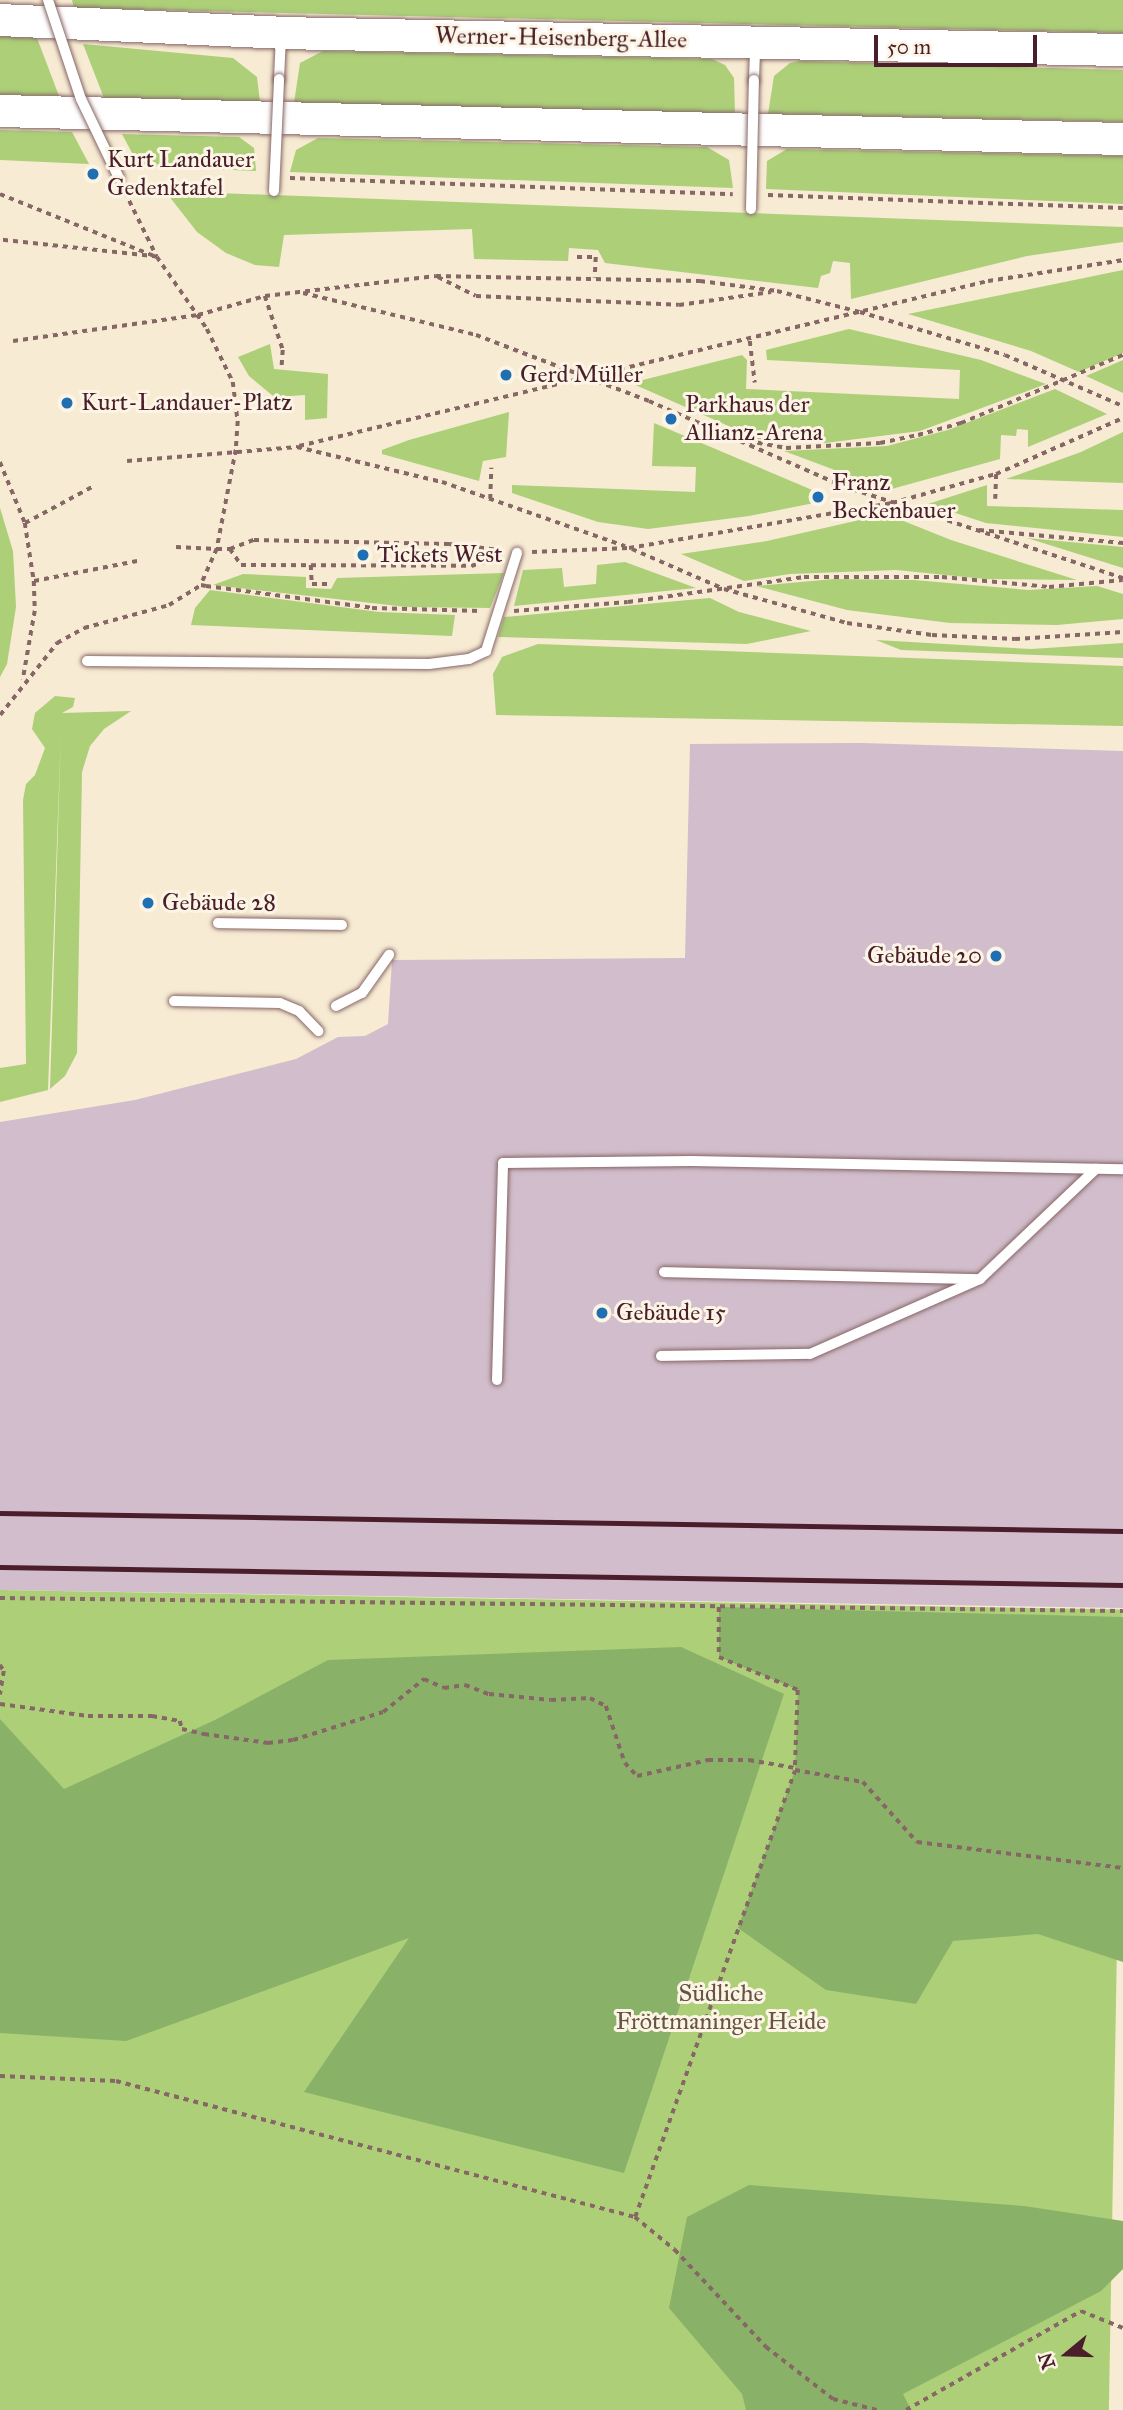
<!DOCTYPE html>
<html>
<head>
<meta charset="utf-8">
<style>
  body { margin:0 }
  #map { position:relative; width:1123px; height:2410px; overflow:hidden; background:#f7ebd3; font-family:"IM FELL Great Primer",serif }
  div>[style] { position:absolute }
  .industrial>* { inset:0; background:#d1bdcb }
  .green>* { inset:0; background:#accf78; transform-origin:0 0 }
  .forest>* { inset:0; background:#89b268 }
  .path>* { height:3.5px; margin-top:-1.75px; transform-origin:0; background:repeating-linear-gradient(90deg,#876666 0 5px,transparent 0 10px) }
  .roads { filter:drop-shadow(0 0 2px #876666) drop-shadow(0 0 2px #876666) }
  .lane>* { height:10px; margin:-5px; padding:0 5px; transform-origin:5px; border-radius:5px; background:#fff }
  .secondary>* { height:32px; margin:-16px; padding:0 16px; transform-origin:16px; border-radius:16px; background:#fff }
  .rail>* { height:5px; margin:-2.5px; padding:0 2.5px; transform-origin:2.5px; border-radius:2.5px; background:#4a1f2b }
  .bridges { filter:drop-shadow(0 0 2px #876666) drop-shadow(0 0 2px #876666) }
  .lane-bridge>* { height:10px; margin:-5px; padding:0 5px; transform-origin:5px; border-radius:5px; background:#fff }
  .dots>* { width:19px; height:19px; translate:-50% -50%; box-sizing:border-box; border:4px solid #fcf5e5; border-radius:50% }
  span { translate:-50% -50%; white-space:nowrap; text-align:center; line-height:1.15; -webkit-text-stroke:6px #fcf5e5; paint-order:stroke }
  .street-label { font-size:24px; color:#4a1f2b }
  .poi-label { font-size:24px; color:#4a1f2b }
  .left { translate:0 -50%; text-align:left }
  .right { translate:-100% -50%; text-align:right }
  .park-label { font-size:24px; color:#675442 }
  .north { position:absolute; left:1032px; top:2319px; width:70px; height:70px; -webkit-text-stroke:5px #fcf5e5; paint-order:stroke; rotate:251deg; font-size:19px; font-weight:700; line-height:28px; text-align:center; color:#4a1f2b }
  .north::after { content:''; display:block; margin:auto; width:24px; height:32px; background:#4a1f2b; clip-path:polygon(50% 0,100% 100%,50% 72%,0 100%) }
  .scale { position:absolute; left:874px; top:35px; width:163px; height:32px; box-sizing:border-box; border:4px solid #4a1f2b; border-top:0; padding-left:9px; font-size:21px; line-height:24px; white-space:nowrap; color:#4a1f2b; -webkit-text-stroke:5px #fcf5e5; paint-order:stroke }
</style>
</head>
<body>
<div id="map">
  <div class="industrial">
    <i style="clip-path:polygon(862px 743px,1123px 751px,1123px 1608px,0 1590px,0 1122px,135px 1100px,296px 1059px,338px 1037px,365px 1036px,388px 1024px,392px 960px,685px 958px,690px 744px)"></i>
  </div>
  <div class="green">
    <i style="clip-path:polygon(72px 0,1123px 0,1123px 33px,74px 8px)"></i>
    <i style="clip-path:polygon(0 36px,37px 38px,59px 96px,0 95px)"></i>
    <i style="clip-path:polygon(83px 44px,233px 58px,257px 77px,260px 102px,104px 98px)"></i>
    <i style="clip-path:polygon(323px 51px,712px 59px,725px 65px,734px 78px,735px 114px,294px 103px,300px 63px)"></i>
    <i style="clip-path:polygon(799px 61px,1123px 70px,1123px 122px,768px 114px,774px 76px,790px 63px)"></i>
    <i style="clip-path:polygon(0 130px,72px 132px,89px 164px,0 160px)"></i>
    <i style="clip-path:polygon(122px 134px,239px 137px,254px 148px,256px 171px,139px 166px)"></i>
    <i style="clip-path:polygon(318px 138px,707px 147px,729px 160px,733px 188px,290px 172px,296px 150px)"></i>
    <i style="clip-path:polygon(787px 149px,1123px 156px,1123px 204px,766px 189px,767px 161px)"></i>
    <i style="clip-path:polygon(165px 191px,1123px 227px,1123px 242px,1027px 256px,851px 299px,850px 263px,833px 261px,830px 273px,821px 276px,818px 288px,605px 263px,598px 250px,569px 248px,568px 261px,474px 259px,472px 229px,284px 235px,279px 267px,255px 265px,226px 253px,197px 232px)"></i>
    <i style="clip-path:polygon(1123px 270px,1123px 353px,1079px 372px,1031px 351px,908px 314px)"></i>
    <i style="clip-path:polygon(849px 329px,981px 360px,1046px 384px,920px 431px,825px 443px,758px 439px,631px 383px,742px 355px,747px 360px,746px 389px,959px 399px,960px 370px,767px 360px,766px 350px)"></i>
    <i style="clip-path:polygon(270px 344px,274px 369px,328px 374px,327px 418px,305px 420px,305px 395px,290px 396px,290px 410px,249px 376px,238px 357px)"></i>
    <i style="clip-path:polygon(1123px 360px,1123px 393px,1086px 376px)"></i>
    <i style="clip-path:polygon(1055px 389px,1107px 414px,1028px 447px,1028px 430px,1017px 429px,1016px 436px,1001px 435px,1000px 459px,888px 490px,784px 451px,887px 446px,948px 430px)"></i>
    <i style="clip-path:polygon(509px 412px,506px 457px,483px 461px,479px 481px,382px 454px,382px 450px,409px 440px)"></i>
    <i style="clip-path:polygon(654px 423px,817px 492px,814px 503px,749px 516px,648px 529px,598px 522px,512px 493px,512px 485px,695px 492px,696px 467px,652px 466px)"></i>
    <i style="clip-path:polygon(1123px 432px,1123px 483px,1006px 479px,1081px 452px)"></i>
    <i style="clip-path:polygon(987px 485px,987px 506px,1123px 510px,1123px 537px,986px 523px,928px 504px)"></i>
    <i style="clip-path:polygon(0 508px,13px 551px,16px 607px,7px 664px,0 677px)"></i>
    <i style="clip-path:polygon(886px 514px,951px 540px,1077px 580px,986px 579px,896px 570px,790px 574px,744px 581px,681px 554px,767px 541px)"></i>
    <i style="clip-path:polygon(1027px 538px,1123px 547px,1123px 568px)"></i>
    <i style="clip-path:polygon(625px 562px,696px 588px,514px 606px,523px 570px,562px 568px,564px 587px,596px 584px,597px 565px)"></i>
    <i style="clip-path:polygon(504px 573px,490px 608px,407px 607px,213px 585px,243px 574px,306px 577px,306px 588px,331px 589px,337px 578px)"></i>
    <i style="clip-path:polygon(834px 579px,914px 580px,1028px 590px,1097px 586px,1123px 594px,1123px 619px,1057px 625px,950px 623px,847px 610px,756px 586px)"></i>
    <i style="clip-path:polygon(210px 590px,379px 612px,455px 615px,452px 636px,191px 625px,195px 608px)"></i>
    <i style="clip-path:polygon(710px 598px,739px 612px,811px 631px,747px 644px,498px 637px,504px 617px)"></i>
    <i style="clip-path:polygon(876px 640px,1031px 649px,1123px 643px,1123px 658px,901px 650px)"></i>
    <i style="clip-path:polygon(538px 644px,1123px 666px,1123px 726px,496px 715px,493px 674px,502px 657px)"></i>
    <i style="clip-path:polygon(55px 696px,75px 698px,73px 707px,62px 713px,131px 711px,104px 729px,90px 746px,82px 772px,77px 1053px,65px 1076px,50px 1089px,61px 732px,48px 1090px,0 1102px,0 1068px,26px 1064px,23px 800px,26px 784px,35px 775px,45px 748px,32px 729px,35px 713px)"></i>
    <i style="left:0;top:1590px;width:1123px;height:820px;rotate:1deg"></i>
  </div>
  <div class="forest">
    <i style="clip-path:polygon(719px 1607px,1123px 1617px,1123px 1962px,1038px 1934px,953px 1941px,916px 2004px,826px 1990px,738px 1928px,795px 1770px,798px 1690px,719px 1657px)"></i>
    <i style="clip-path:polygon(681px 1647px,784px 1694px,624px 2173px,304px 2092px,409px 1938px,126px 2041px,0 2033px,0 1719px,64px 1789px,215px 1720px,328px 1660px)"></i>
    <i style="clip-path:polygon(749px 2185px,1024px 2206px,1123px 2221px,1123px 2269px,1101px 2291px,903px 2394px,911px 2410px,746px 2410px,742px 2394px,669px 2308px,687px 2217px)"></i>
  </div>
  <div class="path">
    <i style="left:290px;top:178px;width:443px;rotate:2.1deg"></i>
    <i style="left:125px;top:192px;width:72px;rotate:63.8deg"></i>
    <i style="left:157px;top:257px;width:88px;rotate:55.2deg"></i>
    <i style="left:207px;top:329px;width:59px;rotate:63.9deg"></i>
    <i style="left:233px;top:382px;width:39px;rotate:83deg"></i>
    <i style="left:238px;top:421px;width:29px;rotate:94deg"></i>
    <i style="left:236px;top:450px;width:101px;rotate:100.9deg"></i>
    <i style="left:217px;top:549px;width:13px"></i>
    <i style="left:230px;top:549px;width:26px;rotate:-21deg"></i>
    <i style="left:254px;top:540px;width:195px;rotate:1.2deg"></i>
    <i style="left:449px;top:544px;width:51px;rotate:6.7deg"></i>
    <i style="left:0;top:194px;width:169px;rotate:21.9deg"></i>
    <i style="left:157px;top:257px;width:158px;rotate:-173.8deg"></i>
    <i style="left:768px;top:195px;width:355px;rotate:2.1deg"></i>
    <i style="left:577px;top:257px;width:19px"></i>
    <i style="left:596px;top:257px;width:21px;rotate:93deg"></i>
    <i style="left:438px;top:277px;width:42px;rotate:26.6deg"></i>
    <i style="left:476px;top:296px;width:203px;rotate:2.5deg"></i>
    <i style="left:679px;top:305px;width:93px;rotate:-8deg"></i>
    <i style="left:303px;top:293px;width:178px;rotate:13.6deg"></i>
    <i style="left:476px;top:335px;width:185px;rotate:20.9deg"></i>
    <i style="left:649px;top:401px;width:212px;rotate:23.7deg"></i>
    <i style="left:843px;top:486px;width:295px;rotate:18.2deg"></i>
    <i style="left:265px;top:296px;width:57px;rotate:71.6deg"></i>
    <i style="left:283px;top:350px;width:16px;rotate:94deg"></i>
    <i style="left:13px;top:341px;width:187px;rotate:-8deg"></i>
    <i style="left:198px;top:315px;width:70px;rotate:-15.8deg"></i>
    <i style="left:265px;top:296px;width:172px;rotate:-6.7deg"></i>
    <i style="left:436px;top:276px;width:264px;rotate:1.1deg"></i>
    <i style="left:700px;top:281px;width:78px;rotate:7.4deg"></i>
    <i style="left:777px;top:291px;width:86px;rotate:14.2deg"></i>
    <i style="left:860px;top:312px;width:151px;rotate:16.5deg"></i>
    <i style="left:1005px;top:355px;width:129px;rotate:23.4deg"></i>
    <i style="left:750px;top:341px;width:42px;rotate:83.2deg"></i>
    <i style="left:738px;top:439px;width:49px;rotate:10.6deg"></i>
    <i style="left:786px;top:448px;width:94px;rotate:-3deg"></i>
    <i style="left:880px;top:443px;width:39px;rotate:-12deg"></i>
    <i style="left:918px;top:435px;width:45px;rotate:-15.6deg"></i>
    <i style="left:961px;top:423px;width:176px;rotate:-22.8deg"></i>
    <i style="left:299px;top:446px;width:708px;rotate:-13.47deg"></i>
    <i style="left:988px;top:281px;width:137px;rotate:-8.8deg"></i>
    <i style="left:127px;top:461px;width:171px;rotate:-4.7deg"></i>
    <i style="left:297px;top:447px;width:149px;rotate:13.6deg"></i>
    <i style="left:442px;top:482px;width:194px;rotate:19.3deg"></i>
    <i style="left:0;top:462px;width:66px;rotate:67.7deg"></i>
    <i style="left:25px;top:523px;width:59px;rotate:81.2deg"></i>
    <i style="left:34px;top:581px;width:30px;rotate:88deg"></i>
    <i style="left:35px;top:611px;width:70px;rotate:99.9deg"></i>
    <i style="left:490px;top:499px;width:31px;rotate:-88deg"></i>
    <i style="left:995px;top:499px;width:25px;rotate:-88deg"></i>
    <i style="left:25px;top:523px;width:78px;rotate:-28.2deg"></i>
    <i style="left:979px;top:530px;width:145px;rotate:5.2deg"></i>
    <i style="left:176px;top:547px;width:41px;rotate:2.8deg"></i>
    <i style="left:217px;top:549px;width:39px;rotate:114deg"></i>
    <i style="left:201px;top:585px;width:5px;rotate:11deg"></i>
    <i style="left:206px;top:586px;width:167px;rotate:7.5deg"></i>
    <i style="left:372px;top:608px;width:110px;rotate:1.6deg"></i>
    <i style="left:230px;top:549px;width:19px;rotate:55deg"></i>
    <i style="left:241px;top:565px;width:230px;rotate:0.2deg"></i>
    <i style="left:471px;top:566px;width:28px;rotate:-17deg"></i>
    <i style="left:632px;top:549px;width:100px;rotate:23.5deg"></i>
    <i style="left:724px;top:589px;width:128px;rotate:15.5deg"></i>
    <i style="left:847px;top:623px;width:86px;rotate:8deg"></i>
    <i style="left:932px;top:635px;width:83px;rotate:2.8deg"></i>
    <i style="left:1015px;top:639px;width:108px;rotate:-3.7deg"></i>
    <i style="left:532px;top:552px;width:97px;rotate:-2.4deg"></i>
    <i style="left:629px;top:548px;width:267px;rotate:-9.7deg"></i>
    <i style="left:892px;top:503px;width:108px;rotate:-15.6deg"></i>
    <i style="left:996px;top:474px;width:139px;rotate:-23.8deg"></i>
    <i style="left:311px;top:565px;width:19px;rotate:87deg"></i>
    <i style="left:312px;top:584px;width:19px"></i>
    <i style="left:34px;top:581px;width:105px;rotate:-11deg"></i>
    <i style="left:514px;top:611px;width:114px;rotate:-4.5deg"></i>
    <i style="left:628px;top:602px;width:178px;rotate:-8.1deg"></i>
    <i style="left:804px;top:577px;width:138px"></i>
    <i style="left:942px;top:577px;width:107px;rotate:5.3deg"></i>
    <i style="left:1049px;top:587px;width:74px;rotate:-5.4deg"></i>
    <i style="left:0;top:715px;width:92px;rotate:-51.6deg"></i>
    <i style="left:57px;top:643px;width:31px;rotate:-29deg"></i>
    <i style="left:84px;top:628px;width:88px;rotate:-15.1deg"></i>
    <i style="left:169px;top:605px;width:38px;rotate:-32deg"></i>
    <i style="left:0;top:1598px;width:1123px;rotate:0.66deg"></i>
    <i style="left:719px;top:1607px;width:50px;rotate:90deg"></i>
    <i style="left:719px;top:1657px;width:86px;rotate:22.7deg"></i>
    <i style="left:798px;top:1690px;width:80px;rotate:92.1deg"></i>
    <i style="left:795px;top:1770px;width:69px;rotate:10deg"></i>
    <i style="left:863px;top:1782px;width:81px;rotate:48deg"></i>
    <i style="left:917px;top:1842px;width:208px;rotate:7.2deg"></i>
    <i style="left:0;top:1665px;width:7px;rotate:56deg"></i>
    <i style="left:4px;top:1671px;width:24px;rotate:99deg"></i>
    <i style="left:0;top:1704px;width:89px;rotate:7.8deg"></i>
    <i style="left:88px;top:1716px;width:64px"></i>
    <i style="left:152px;top:1716px;width:28px;rotate:10deg"></i>
    <i style="left:180px;top:1721px;width:8px;rotate:76deg"></i>
    <i style="left:182px;top:1729px;width:23px;rotate:13deg"></i>
    <i style="left:204px;top:1734px;width:65px;rotate:8deg"></i>
    <i style="left:268px;top:1743px;width:25px;rotate:-7deg"></i>
    <i style="left:293px;top:1740px;width:94px;rotate:-17.3deg"></i>
    <i style="left:383px;top:1712px;width:53px;rotate:-38.8deg"></i>
    <i style="left:424px;top:1679px;width:22px;rotate:24deg"></i>
    <i style="left:444px;top:1688px;width:21px;rotate:-8deg"></i>
    <i style="left:465px;top:1685px;width:26px;rotate:21deg"></i>
    <i style="left:489px;top:1694px;width:62px;rotate:5.5deg"></i>
    <i style="left:551px;top:1700px;width:39px;rotate:-3deg"></i>
    <i style="left:590px;top:1698px;width:18px;rotate:27deg"></i>
    <i style="left:606px;top:1706px;width:60px;rotate:71.6deg"></i>
    <i style="left:625px;top:1763px;width:18px;rotate:47deg"></i>
    <i style="left:637px;top:1776px;width:73px;rotate:-12.7deg"></i>
    <i style="left:708px;top:1760px;width:41px"></i>
    <i style="left:749px;top:1760px;width:47px;rotate:9.9deg"></i>
    <i style="left:0;top:2076px;width:116px;rotate:2.5deg"></i>
    <i style="left:116px;top:2081px;width:537px;rotate:14.68deg"></i>
    <i style="left:635px;top:2217px;width:52px;rotate:39.5deg"></i>
    <i style="left:675px;top:2250px;width:133px;rotate:46.8deg"></i>
    <i style="left:766px;top:2347px;width:85px;rotate:37.8deg"></i>
    <i style="left:833px;top:2399px;width:45px;rotate:14deg"></i>
    <i style="left:635px;top:2217px;width:474px;rotate:-70.3deg"></i>
    <i style="left:906px;top:2410px;width:201px;rotate:-29.5deg"></i>
    <i style="left:1081px;top:2311px;width:45px;rotate:22deg"></i>
  </div>
  <div class="roads">
    <div class="lane">
      <i style="left:279px;top:79px;width:43px;rotate:-87.3deg"></i>
      <i style="left:754px;top:80px;width:35px;rotate:-88deg"></i>
      <i style="left:87px;top:661px;width:342px;rotate:0.5deg"></i>
      <i style="left:429px;top:664px;width:40px;rotate:-7.1deg"></i>
      <i style="left:469px;top:659px;width:19px;rotate:-25deg"></i>
      <i style="left:486px;top:651px;width:103px;rotate:-72.4deg"></i>
      <i style="left:218px;top:923px;width:124px;rotate:0.9deg"></i>
      <i style="left:174px;top:1001px;width:106px;rotate:1.1deg"></i>
      <i style="left:280px;top:1003px;width:21px;rotate:23deg"></i>
      <i style="left:299px;top:1011px;width:28px;rotate:46deg"></i>
      <i style="left:336px;top:1006px;width:29px;rotate:-27deg"></i>
      <i style="left:362px;top:993px;width:47px;rotate:-54.6deg"></i>
      <i style="left:664px;top:1272px;width:313px;rotate:1.3deg"></i>
      <i style="left:661px;top:1356px;width:149px;rotate:-0.8deg"></i>
      <i style="left:810px;top:1354px;width:186px;rotate:-23.8deg"></i>
      <i style="left:980px;top:1279px;width:160px;rotate:-43.5deg"></i>
      <i style="left:497px;top:1380px;width:217px;rotate:-88.4deg"></i>
      <i style="left:503px;top:1163px;width:188px;rotate:-0.6deg"></i>
      <i style="left:691px;top:1161px;width:432px;rotate:1.1deg"></i>
    </div>
    <div class="secondary">
      <i style="left:0;top:20px;width:281px;rotate:2.6deg"></i>
      <i style="left:281px;top:33px;width:842px;rotate:1.16deg"></i>
      <i style="left:0;top:111px;width:1123px;rotate:1.43deg"></i>
    </div>
  </div>
  <div class="rail">
    <i style="left:0;top:1513px;width:1123px;rotate:0.92deg"></i>
    <i style="left:0;top:1567px;width:1123px;rotate:0.92deg"></i>
  </div>
  <div class="bridges">
    <div class="lane-bridge">
      <i style="left:48px;top:0;width:104px;rotate:71.6deg"></i>
      <i style="left:81px;top:99px;width:88px;rotate:64.3deg"></i>
      <i style="left:274px;top:191px;width:112px;rotate:-87.4deg"></i>
      <i style="left:751px;top:209px;width:129px;rotate:-88.7deg"></i>
    </div>
  </div>
  <div class="dots">
    <i style="left:93px;top:174px;background:#1f6fb2"></i>
    <i style="left:506px;top:375px;background:#1f6fb2"></i>
    <i style="left:67px;top:403px;background:#1f6fb2"></i>
    <i style="left:671px;top:419px;background:#1f6fb2"></i>
    <i style="left:818px;top:497px;background:#1f6fb2"></i>
    <i style="left:363px;top:555px;background:#1f6fb2"></i>
    <i style="left:148px;top:903px;background:#1f6fb2"></i>
    <i style="left:996px;top:956px;background:#1f6fb2"></i>
    <i style="left:602px;top:1313px;background:#1f6fb2"></i>
  </div>
  <div class="street-label">
    <span style="left:561px;top:38px;rotate:1deg">Werner-Heisenberg-Allee</span>
  </div>
  <div class="poi-label">
    <span class="left" style="left:107px;top:174px">Kurt Landauer<br>Gedenktafel</span>
    <span class="left" style="left:520px;top:375px">Gerd Müller</span>
    <span class="left" style="left:81px;top:403px">Kurt-Landauer-Platz</span>
    <span class="left" style="left:685px;top:419px">Parkhaus der<br>Allianz-Arena</span>
    <span class="left" style="left:832px;top:497px">Franz<br>Beckenbauer</span>
    <span class="left" style="left:377px;top:555px">Tickets West</span>
    <span class="left" style="left:162px;top:903px">Gebäude 28</span>
    <span class="right" style="left:982px;top:956px">Gebäude 20</span>
    <span class="left" style="left:616px;top:1313px">Gebäude 15</span>
  </div>
  <div class="park-label">
    <span style="left:721px;top:2008px">Südliche<br>Fröttmaninger Heide</span>
  </div>
  <div class="north">N</div>
  <div class="scale">50 m</div>
</div>
</body>
</html>
